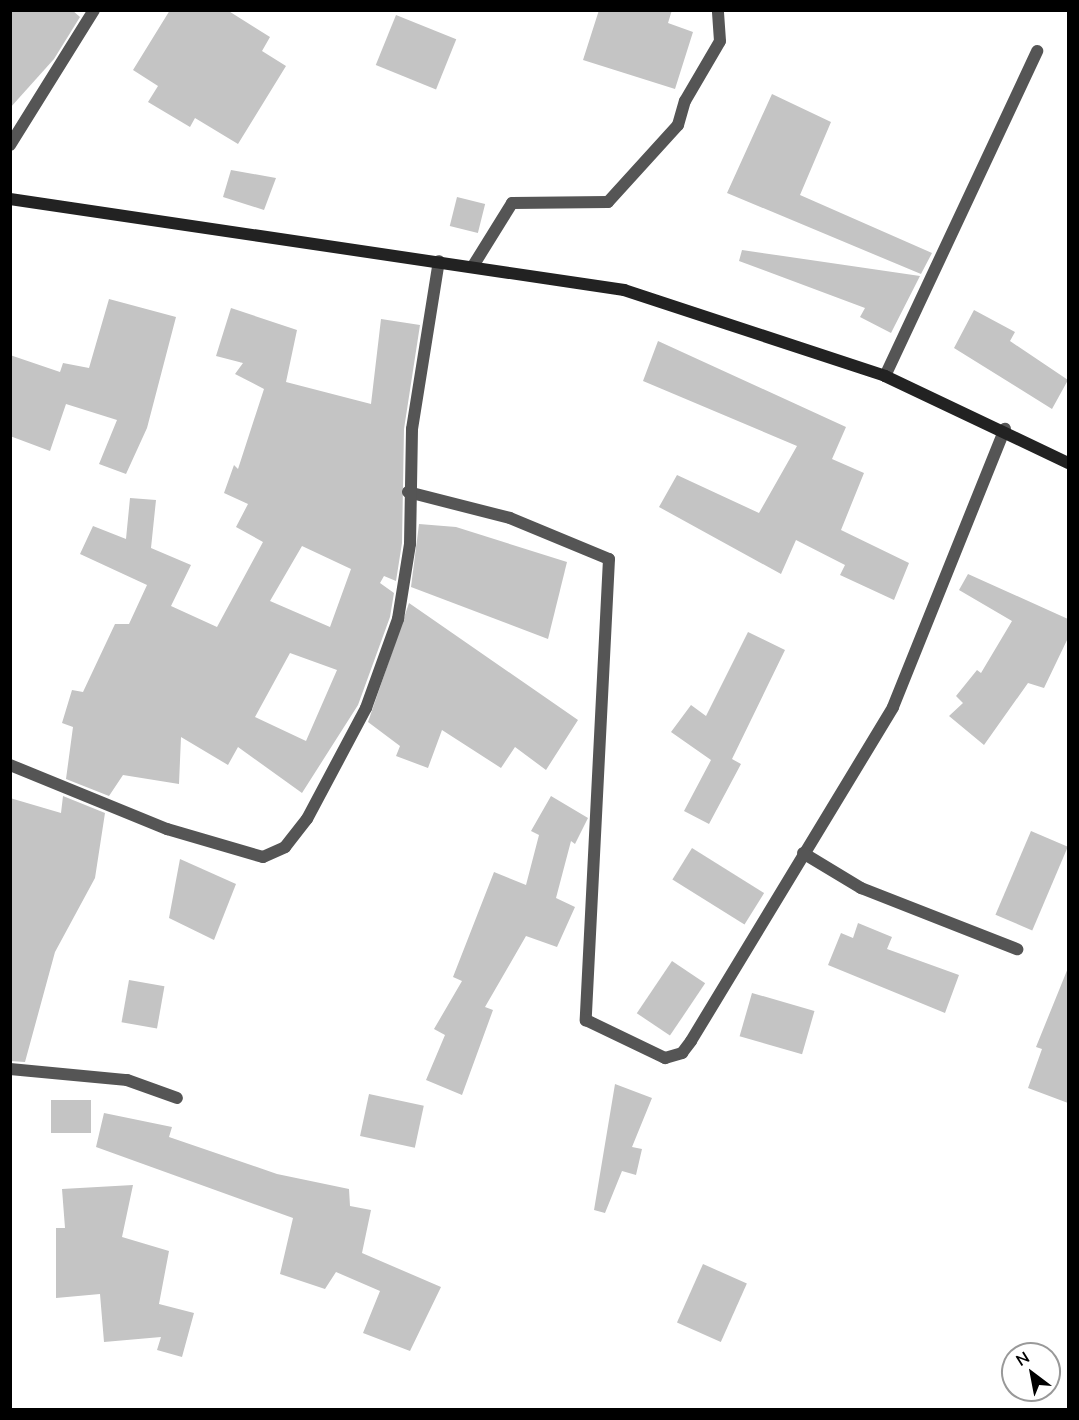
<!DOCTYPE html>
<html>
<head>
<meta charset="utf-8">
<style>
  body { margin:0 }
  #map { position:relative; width:1079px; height:1420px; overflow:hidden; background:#fff; font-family:Mulish,sans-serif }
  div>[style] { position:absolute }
  .building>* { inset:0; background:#c4c4c4; transform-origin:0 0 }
  .lane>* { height:12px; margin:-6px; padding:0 6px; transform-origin:6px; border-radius:6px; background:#555 }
  .street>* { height:12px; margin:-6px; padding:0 6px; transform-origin:6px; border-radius:6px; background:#555 }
  .secondary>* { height:12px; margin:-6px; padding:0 6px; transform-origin:6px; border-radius:6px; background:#222 }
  span { translate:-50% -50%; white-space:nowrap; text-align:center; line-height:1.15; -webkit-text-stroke:5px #fff; paint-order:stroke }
  .frame { position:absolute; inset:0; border:12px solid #000; pointer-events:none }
  .north { position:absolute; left:1001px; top:1342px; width:60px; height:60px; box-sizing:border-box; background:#fff; border:2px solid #999; border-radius:50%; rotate:328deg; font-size:16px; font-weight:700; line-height:24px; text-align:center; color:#000 }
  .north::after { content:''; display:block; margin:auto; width:21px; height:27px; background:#000; clip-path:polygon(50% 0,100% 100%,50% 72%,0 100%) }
</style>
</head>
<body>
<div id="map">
  <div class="building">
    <i style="clip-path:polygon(10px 10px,72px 10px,80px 17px,54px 59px,10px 108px)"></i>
    <i style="clip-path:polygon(170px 10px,227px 10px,270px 37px,262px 51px,286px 66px,238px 144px,195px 118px,190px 127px,148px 102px,158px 86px,133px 70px)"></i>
    <i style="clip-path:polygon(599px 10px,672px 10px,668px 23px,693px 32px,675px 89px,583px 60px)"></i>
    <i style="left:396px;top:15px;width:65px;height:54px;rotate:22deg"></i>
    <i style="clip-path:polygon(772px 94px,831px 122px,800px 195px,932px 253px,921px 274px,727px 193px)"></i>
    <i style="clip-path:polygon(231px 170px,276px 178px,264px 210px,223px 197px)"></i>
    <i style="left:457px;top:197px;width:29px;height:30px;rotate:14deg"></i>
    <i style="clip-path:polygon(742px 250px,920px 276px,891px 333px,860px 317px,865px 308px,739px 261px)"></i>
    <i style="clip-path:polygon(109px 299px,176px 317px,147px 428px,126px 474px,99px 464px,117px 420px,66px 404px,50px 451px,10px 436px,10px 355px,60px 372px,63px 363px,89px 368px)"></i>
    <i style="clip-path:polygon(evenodd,231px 308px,297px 330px,286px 382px,371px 404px,381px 319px,420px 325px,404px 429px,402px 543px,396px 581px,384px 576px,380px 583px,394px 593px,390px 617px,358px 705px,302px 793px,238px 747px,228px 765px,181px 737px,179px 784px,123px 775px,109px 796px,66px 779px,73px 727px,62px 723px,72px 690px,83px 692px,115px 624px,129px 624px,147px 585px,80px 554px,93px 526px,126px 539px,130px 498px,156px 500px,151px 548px,191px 565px,171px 606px,217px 627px,263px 542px,236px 527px,248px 504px,224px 493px,234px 465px,238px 469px,264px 389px,235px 374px,243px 363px,216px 356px,231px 308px,302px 546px,351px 569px,330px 627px,270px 601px,302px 546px,231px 308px,290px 653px,337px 670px,306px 741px,255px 717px,290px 653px)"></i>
    <i style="clip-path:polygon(974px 310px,1015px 332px,1010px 341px,1068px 380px,1052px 409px,954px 348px)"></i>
    <i style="clip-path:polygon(658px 341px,846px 427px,832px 459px,864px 473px,841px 530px,909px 563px,894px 600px,840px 575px,845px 565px,796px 540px,781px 574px,659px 507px,677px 475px,759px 513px,797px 446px,643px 381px)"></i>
    <i style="clip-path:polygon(419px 524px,456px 527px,567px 562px,548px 639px,411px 587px)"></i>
    <i style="clip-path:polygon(968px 574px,1068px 619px,1068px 638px,1044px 688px,1028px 683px,984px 745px,949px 716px,963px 703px,956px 696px,977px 670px,981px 673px,1012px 621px,959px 590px)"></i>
    <i style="clip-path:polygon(409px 603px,578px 720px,546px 770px,515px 747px,501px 768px,442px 730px,428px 768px,396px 756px,400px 746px,368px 722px)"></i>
    <i style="clip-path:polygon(748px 632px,785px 650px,732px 759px,741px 764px,709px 824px,684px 811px,711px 760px,671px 732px,691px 705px,706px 716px)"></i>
    <i style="clip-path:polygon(63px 796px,105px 813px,95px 878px,55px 952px,25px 1062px,10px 1061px,10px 798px,61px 813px)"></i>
    <i style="clip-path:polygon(551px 796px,588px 818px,575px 844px,571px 841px,556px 898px,575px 907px,557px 947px,526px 936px,485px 1007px,493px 1010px,462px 1095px,426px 1080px,445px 1035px,434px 1029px,462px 981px,453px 977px,494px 872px,526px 885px,539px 835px,531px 831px)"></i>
    <i style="left:1031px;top:831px;width:40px;height:91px;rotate:23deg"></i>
    <i style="left:692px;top:848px;width:85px;height:37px;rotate:32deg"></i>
    <i style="clip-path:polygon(180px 859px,236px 884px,214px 940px,169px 918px)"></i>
    <i style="clip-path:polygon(858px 923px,892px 937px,887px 949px,959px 975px,945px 1013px,828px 965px,841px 933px,853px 938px)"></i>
    <i style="left:672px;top:961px;width:40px;height:63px;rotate:34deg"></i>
    <i style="clip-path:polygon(1068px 968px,1068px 1103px,1028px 1088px,1042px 1049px,1036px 1047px)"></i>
    <i style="left:129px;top:980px;width:36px;height:43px;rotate:10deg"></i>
    <i style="left:752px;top:993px;width:65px;height:45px;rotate:16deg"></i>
    <i style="clip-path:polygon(615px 1084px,652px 1098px,632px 1147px,642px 1149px,636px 1175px,622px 1171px,605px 1213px,594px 1210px)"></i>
    <i style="left:369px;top:1094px;width:56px;height:43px;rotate:12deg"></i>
    <i style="left:51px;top:1100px;width:40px;height:33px"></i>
    <i style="clip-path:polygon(104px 1113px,172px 1127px,169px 1137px,277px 1174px,349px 1189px,350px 1206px,371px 1210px,362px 1253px,441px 1287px,410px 1351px,363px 1333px,380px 1291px,336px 1272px,325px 1289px,280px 1274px,293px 1218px,96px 1147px)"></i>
    <i style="clip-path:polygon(133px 1185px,122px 1237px,169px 1251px,159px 1304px,194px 1313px,182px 1357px,157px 1350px,161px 1337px,104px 1342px,100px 1294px,56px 1298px,56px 1228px,65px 1228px,62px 1189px)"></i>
    <i style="left:703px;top:1264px;width:48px;height:64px;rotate:24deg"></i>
  </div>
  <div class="lane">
    <i style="left:885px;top:376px;width:359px;rotate:-64.9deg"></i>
  </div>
  <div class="street">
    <i style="left:10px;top:145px;width:159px;rotate:-58.1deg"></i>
    <i style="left:473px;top:266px;width:74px;rotate:-58.2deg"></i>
    <i style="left:512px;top:203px;width:96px;rotate:-0.6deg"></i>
    <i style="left:608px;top:202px;width:104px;rotate:-47.7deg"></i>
    <i style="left:678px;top:125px;width:25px;rotate:-74deg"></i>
    <i style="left:685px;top:101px;width:69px;rotate:-59.7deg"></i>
    <i style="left:720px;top:41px;width:31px;rotate:-94deg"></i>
    <i style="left:408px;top:492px;width:105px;rotate:14.3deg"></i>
    <i style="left:510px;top:518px;width:107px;rotate:22.5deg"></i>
    <i style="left:609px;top:559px;width:462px;rotate:92.9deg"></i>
    <i style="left:586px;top:1020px;width:88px;rotate:25.7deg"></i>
    <i style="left:665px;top:1058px;width:18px;rotate:-16deg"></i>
    <i style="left:682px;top:1053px;width:15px;rotate:-53deg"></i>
    <i style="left:691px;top:1041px;width:390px;rotate:-58.8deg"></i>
    <i style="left:893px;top:707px;width:300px;rotate:-68.1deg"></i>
    <i style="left:10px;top:765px;width:170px;rotate:22.2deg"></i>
    <i style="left:167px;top:829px;width:100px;rotate:16.3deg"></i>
    <i style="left:263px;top:857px;width:24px;rotate:-24deg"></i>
    <i style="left:285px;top:847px;width:36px;rotate:-52deg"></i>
    <i style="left:307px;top:819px;width:126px;rotate:-62deg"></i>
    <i style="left:366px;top:708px;width:95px;rotate:-70.2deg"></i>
    <i style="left:398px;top:619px;width:76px;rotate:-80.9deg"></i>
    <i style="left:410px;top:544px;width:115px;rotate:-89deg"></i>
    <i style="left:412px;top:429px;width:170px;rotate:-80.9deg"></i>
    <i style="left:803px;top:853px;width:68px;rotate:31.1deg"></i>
    <i style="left:861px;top:888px;width:168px;rotate:21.4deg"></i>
    <i style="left:10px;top:1069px;width:118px;rotate:5.4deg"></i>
    <i style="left:127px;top:1080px;width:53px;rotate:19.8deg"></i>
  </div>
  <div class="secondary">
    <i style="left:10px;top:199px;width:621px;rotate:8.43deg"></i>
    <i style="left:624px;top:290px;width:275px;rotate:18.2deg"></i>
    <i style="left:885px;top:376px;width:203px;rotate:25.4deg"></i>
  </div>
  <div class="frame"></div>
  <div class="north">N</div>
</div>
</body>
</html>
